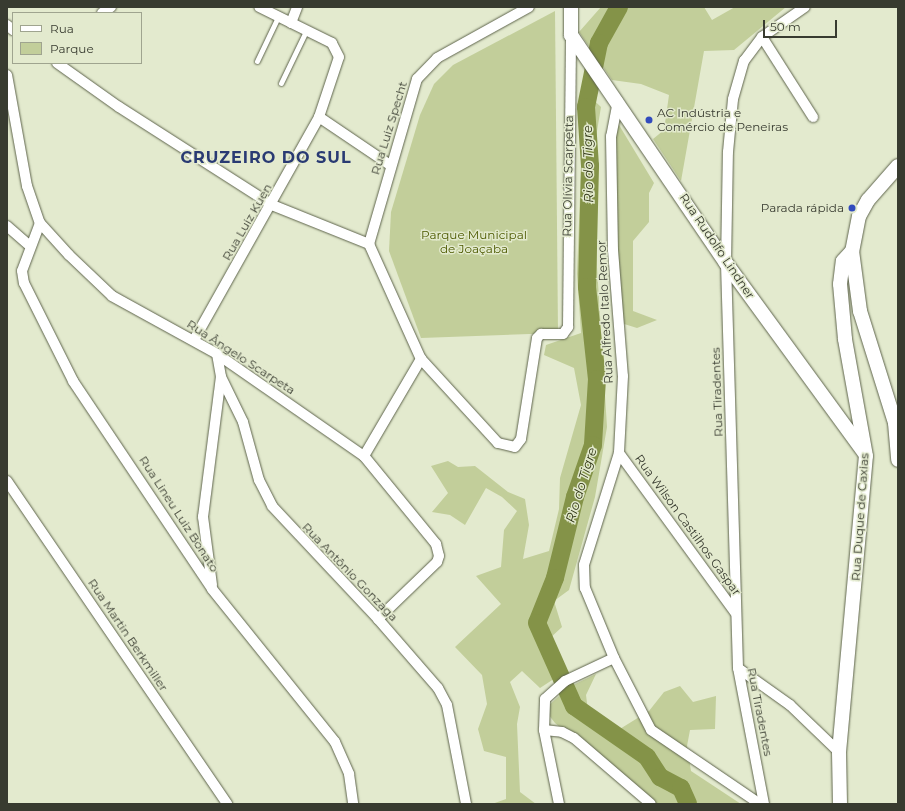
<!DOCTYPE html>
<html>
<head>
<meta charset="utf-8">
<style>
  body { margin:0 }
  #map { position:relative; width:905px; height:811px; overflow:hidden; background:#e3eace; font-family:Montserrat,sans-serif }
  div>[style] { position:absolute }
  .green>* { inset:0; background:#c2ce9a }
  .river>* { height:18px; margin:-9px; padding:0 9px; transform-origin:9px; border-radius:9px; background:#849348 }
  .roads { filter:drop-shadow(0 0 1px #5e644c) drop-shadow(0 0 1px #5e644c) }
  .lane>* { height:5px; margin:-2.5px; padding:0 2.5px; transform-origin:2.5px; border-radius:2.5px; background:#fff }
  .street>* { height:10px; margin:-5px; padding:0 5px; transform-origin:5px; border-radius:5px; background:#fff }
  .secondary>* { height:14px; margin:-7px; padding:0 7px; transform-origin:7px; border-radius:7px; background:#fff }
  .dots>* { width:11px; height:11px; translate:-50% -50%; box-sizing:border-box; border:2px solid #e3eace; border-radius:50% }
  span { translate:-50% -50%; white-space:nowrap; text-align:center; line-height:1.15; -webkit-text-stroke:3px #e3eace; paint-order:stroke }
  .poi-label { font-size:12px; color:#383b30 }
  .left { translate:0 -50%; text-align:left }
  .right { translate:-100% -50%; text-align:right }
  .street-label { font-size:12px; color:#383b30 }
  .park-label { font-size:12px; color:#4d5a00 }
  .water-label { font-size:13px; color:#303615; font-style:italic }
  .district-label { font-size:16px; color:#293a73; font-weight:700; letter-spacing:1px }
  .frame { position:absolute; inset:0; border:8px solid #383b30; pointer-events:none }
  .legend { position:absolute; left:12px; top:12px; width:130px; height:52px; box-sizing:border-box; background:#e3eace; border:1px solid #9fa48f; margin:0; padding:5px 7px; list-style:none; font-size:12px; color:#383b30 }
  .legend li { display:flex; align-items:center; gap:8px; height:20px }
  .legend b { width:20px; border:1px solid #9fa48f }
  .scale { position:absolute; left:763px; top:20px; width:74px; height:18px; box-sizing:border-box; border:2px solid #383b30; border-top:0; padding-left:5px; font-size:12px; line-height:14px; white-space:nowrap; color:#383b30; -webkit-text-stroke:3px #e3eace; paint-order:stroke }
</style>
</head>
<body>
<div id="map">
  <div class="green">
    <i style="clip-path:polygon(601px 7px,704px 7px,712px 20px,735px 7px,786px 7px,734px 50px,704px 51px,681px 181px,653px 139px,664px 130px,669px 95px,641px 84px,612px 80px,579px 32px)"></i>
    <i style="clip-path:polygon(555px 11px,558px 333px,421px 338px,389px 251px,391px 212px,420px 115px,434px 84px,453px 65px)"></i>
    <i style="clip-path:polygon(584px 91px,601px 107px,596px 137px,597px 267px,607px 427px,595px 497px,569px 590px,554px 601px,562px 627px,549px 639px,563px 673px,540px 688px,522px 671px,510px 682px,520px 707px,517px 724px,520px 792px,536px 804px,492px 804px,506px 799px,506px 757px,484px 751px,478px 729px,487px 704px,482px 675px,455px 647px,501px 604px,476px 576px,501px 567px,504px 530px,517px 511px,502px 497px,486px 488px,465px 525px,450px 515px,432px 512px,448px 493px,431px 466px,448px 461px,458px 467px,475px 466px,508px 492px,525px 499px,529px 525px,523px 559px,549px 551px,559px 509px,560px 478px,581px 405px,574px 368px,544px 355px,546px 345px,581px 333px,577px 274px)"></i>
    <i style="clip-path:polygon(616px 120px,654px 183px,649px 193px,649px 222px,633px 241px,633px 311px,657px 320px,637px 328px,621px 323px,614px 231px)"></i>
    <i style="clip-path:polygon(596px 674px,586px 695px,588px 711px,615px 732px,649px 711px,664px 692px,680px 686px,693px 702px,716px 696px,715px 729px,690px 730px,687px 746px,691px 771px,741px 804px,653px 804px,555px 723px,548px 714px,547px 707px,569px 687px)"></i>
  </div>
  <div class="river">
    <i style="left:619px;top:7px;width:41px;rotate:119.1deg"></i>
    <i style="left:599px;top:43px;width:65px;rotate:101.5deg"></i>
    <i style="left:586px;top:107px;width:59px;rotate:86.1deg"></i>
    <i style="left:590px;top:166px;width:121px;rotate:91.4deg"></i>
    <i style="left:587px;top:287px;width:93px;rotate:83.8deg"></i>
    <i style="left:597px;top:379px;width:66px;rotate:93.5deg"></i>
    <i style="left:593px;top:445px;width:55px;rotate:109.1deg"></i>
    <i style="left:575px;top:497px;width:83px;rotate:103.9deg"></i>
    <i style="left:555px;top:578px;width:48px;rotate:111.8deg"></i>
    <i style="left:537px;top:623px;width:91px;rotate:66deg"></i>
    <i style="left:574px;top:706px;width:89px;rotate:34.9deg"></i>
    <i style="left:647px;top:757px;width:24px;rotate:57deg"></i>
    <i style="left:660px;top:777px;width:24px;rotate:28deg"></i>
    <i style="left:681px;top:788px;width:17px;rotate:66deg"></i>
  </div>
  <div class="roads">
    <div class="lane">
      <i style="left:257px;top:61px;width:49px;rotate:-64.5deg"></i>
      <i style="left:281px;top:83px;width:58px;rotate:-64.3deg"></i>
    </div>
    <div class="street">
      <i style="left:102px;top:13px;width:11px;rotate:-34deg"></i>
      <i style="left:291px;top:23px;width:17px;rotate:-69deg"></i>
      <i style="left:7px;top:25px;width:8px;rotate:40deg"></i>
      <i style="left:762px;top:37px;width:95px;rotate:57.5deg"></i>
      <i style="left:57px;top:63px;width:76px;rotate:35.4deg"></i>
      <i style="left:119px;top:107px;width:182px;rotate:32.6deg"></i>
      <i style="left:272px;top:205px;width:105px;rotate:21.9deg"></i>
      <i style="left:7px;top:75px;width:113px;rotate:79.8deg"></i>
      <i style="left:27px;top:186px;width:39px;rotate:71deg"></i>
      <i style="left:40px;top:223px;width:43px;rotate:47.8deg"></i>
      <i style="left:69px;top:255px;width:59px;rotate:43.6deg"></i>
      <i style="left:112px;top:296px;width:120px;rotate:28.9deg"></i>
      <i style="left:217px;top:354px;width:179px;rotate:34.8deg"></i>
      <i style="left:364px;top:456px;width:114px;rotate:50.7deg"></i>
      <i style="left:436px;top:544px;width:12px;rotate:76deg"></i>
      <i style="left:439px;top:556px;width:6px;rotate:108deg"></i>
      <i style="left:437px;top:562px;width:82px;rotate:136deg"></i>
      <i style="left:618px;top:101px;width:36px;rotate:101deg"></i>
      <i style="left:611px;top:136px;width:114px;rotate:89deg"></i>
      <i style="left:613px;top:250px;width:126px;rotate:85.5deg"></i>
      <i style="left:623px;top:376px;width:77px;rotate:93deg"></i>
      <i style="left:619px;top:453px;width:117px;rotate:107.4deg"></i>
      <i style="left:584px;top:565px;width:23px;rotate:88deg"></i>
      <i style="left:585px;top:588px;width:76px;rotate:67.5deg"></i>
      <i style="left:614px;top:658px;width:81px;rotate:62.8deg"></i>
      <i style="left:651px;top:730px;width:132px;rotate:34.2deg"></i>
      <i style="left:319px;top:117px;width:86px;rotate:34.1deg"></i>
      <i style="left:40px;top:223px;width:51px;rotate:110.6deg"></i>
      <i style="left:22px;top:271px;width:12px;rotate:81deg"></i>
      <i style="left:24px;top:283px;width:110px;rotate:63.4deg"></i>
      <i style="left:73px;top:381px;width:250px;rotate:56.2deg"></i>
      <i style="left:212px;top:589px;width:196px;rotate:51.2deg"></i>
      <i style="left:335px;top:742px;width:35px;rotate:66deg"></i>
      <i style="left:349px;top:774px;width:30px;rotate:82deg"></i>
      <i style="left:7px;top:226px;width:30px;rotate:41deg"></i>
      <i style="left:369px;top:244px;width:126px;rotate:65.7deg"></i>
      <i style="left:421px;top:359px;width:114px;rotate:47.5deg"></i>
      <i style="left:498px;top:443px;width:17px;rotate:13deg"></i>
      <i style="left:515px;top:447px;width:10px;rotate:-53deg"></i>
      <i style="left:521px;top:439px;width:102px;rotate:-81deg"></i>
      <i style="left:537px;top:338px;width:6px;rotate:-45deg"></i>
      <i style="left:541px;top:334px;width:22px"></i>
      <i style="left:563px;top:334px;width:9px;rotate:-54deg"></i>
      <i style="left:568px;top:327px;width:292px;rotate:-89.4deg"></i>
      <i style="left:369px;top:244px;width:172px;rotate:-73.8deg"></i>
      <i style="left:417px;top:79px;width:29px;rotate:-46deg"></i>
      <i style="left:437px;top:58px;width:105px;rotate:-29deg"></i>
      <i style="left:194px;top:340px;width:256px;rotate:-60.7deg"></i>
      <i style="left:319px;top:117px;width:63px;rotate:-71.6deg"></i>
      <i style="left:339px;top:57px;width:16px;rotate:-117deg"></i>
      <i style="left:332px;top:43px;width:81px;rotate:-153.7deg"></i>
      <i style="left:217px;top:354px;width:23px;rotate:80deg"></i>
      <i style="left:221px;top:377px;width:50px;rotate:63.9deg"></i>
      <i style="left:243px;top:422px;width:60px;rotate:74.6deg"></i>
      <i style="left:259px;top:480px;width:29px;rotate:63deg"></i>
      <i style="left:272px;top:506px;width:155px;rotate:46.8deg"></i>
      <i style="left:378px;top:619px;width:91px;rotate:49deg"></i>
      <i style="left:438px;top:688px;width:19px;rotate:62deg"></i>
      <i style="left:447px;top:705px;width:101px;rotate:79.1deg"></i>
      <i style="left:619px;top:453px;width:197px;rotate:53.9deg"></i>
      <i style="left:364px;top:456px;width:113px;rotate:-59.6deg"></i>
      <i style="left:7px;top:481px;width:391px;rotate:55.7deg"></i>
      <i style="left:212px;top:585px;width:69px;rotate:-97.5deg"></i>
      <i style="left:203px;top:517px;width:141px;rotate:-82.7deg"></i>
      <i style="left:738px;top:668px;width:64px;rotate:35.4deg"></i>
      <i style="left:790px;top:705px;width:68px;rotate:43.8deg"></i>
      <i style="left:544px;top:730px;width:18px;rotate:6deg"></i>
      <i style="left:562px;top:732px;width:13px;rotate:27deg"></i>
      <i style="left:574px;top:738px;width:101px;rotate:40.6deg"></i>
      <i style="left:559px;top:804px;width:76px;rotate:-101.5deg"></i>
      <i style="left:544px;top:730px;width:31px;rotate:-88deg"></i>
      <i style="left:545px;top:699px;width:27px;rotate:-42deg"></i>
      <i style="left:565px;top:681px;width:54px;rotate:-25.1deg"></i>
      <i style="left:764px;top:804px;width:138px;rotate:-100.8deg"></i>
      <i style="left:738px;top:668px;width:405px;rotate:-91.7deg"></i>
      <i style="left:726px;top:263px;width:111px;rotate:-89deg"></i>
      <i style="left:728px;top:152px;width:53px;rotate:-84.6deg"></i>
      <i style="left:733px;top:99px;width:40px;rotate:-74deg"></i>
      <i style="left:744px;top:61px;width:30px;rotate:-53deg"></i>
      <i style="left:762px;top:37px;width:52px;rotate:-34.9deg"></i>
    </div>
    <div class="secondary">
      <i style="left:571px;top:7px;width:28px;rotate:90deg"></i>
      <i style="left:571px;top:35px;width:276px;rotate:55.8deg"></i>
      <i style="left:726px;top:263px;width:234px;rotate:53.9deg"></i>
      <i style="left:898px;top:166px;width:45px;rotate:131.4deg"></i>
      <i style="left:868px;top:200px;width:18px;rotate:119deg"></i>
      <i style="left:859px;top:216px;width:36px;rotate:101deg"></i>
      <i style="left:852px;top:251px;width:61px;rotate:82.4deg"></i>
      <i style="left:860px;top:311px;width:117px;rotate:72.6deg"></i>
      <i style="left:895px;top:423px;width:37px;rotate:85deg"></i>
      <i style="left:840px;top:804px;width:52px;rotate:-91.1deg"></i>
      <i style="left:839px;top:752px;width:297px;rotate:-84.8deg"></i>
      <i style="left:866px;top:456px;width:119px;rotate:-100.2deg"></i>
      <i style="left:845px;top:339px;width:55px;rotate:-95.2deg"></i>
      <i style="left:840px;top:284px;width:23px;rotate:-83deg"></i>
      <i style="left:843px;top:261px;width:13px;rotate:-48deg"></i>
    </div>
  </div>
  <div class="dots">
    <i style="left:649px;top:120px;background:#324bbd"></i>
    <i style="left:852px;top:208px;background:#324bbd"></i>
  </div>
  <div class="poi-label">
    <span class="left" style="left:657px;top:120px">AC Indústria e<br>Comércio de Peneiras</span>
    <span class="right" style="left:844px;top:208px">Parada rápida</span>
  </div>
  <div class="street-label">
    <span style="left:389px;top:128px;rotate:-73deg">Rua Luiz Specht</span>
    <span style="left:568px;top:176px;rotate:-89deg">Rua Olívia Scarpetta</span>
    <span style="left:247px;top:222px;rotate:-60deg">Rua Luiz Kuen</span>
    <span style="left:717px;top:246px;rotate:56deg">Rua Rudolfo Lindner</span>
    <span style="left:605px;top:312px;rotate:-93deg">Rua Alfredo Italo Remor</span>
    <span style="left:241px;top:357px;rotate:33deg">Rua Ângelo Scarpeta</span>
    <span style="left:717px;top:392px;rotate:-92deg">Rua Tiradentes</span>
    <span style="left:179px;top:514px;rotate:57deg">Rua Lineu Luiz Bonato</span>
    <span style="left:860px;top:517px;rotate:-86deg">Rua Duque de Caxias</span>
    <span style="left:688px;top:525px;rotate:54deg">Rua Wilson Castilhos Gaspar</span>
    <span style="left:350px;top:572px;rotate:46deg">Rua Antônio Gonzaga</span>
    <span style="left:128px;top:635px;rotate:56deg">Rua Martin Berkmiller</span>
    <span style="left:760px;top:712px;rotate:79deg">Rua Tiradentes</span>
  </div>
  <div class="park-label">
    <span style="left:474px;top:242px">Parque Municipal<br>de Joaçaba</span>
  </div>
  <div class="water-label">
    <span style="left:588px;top:164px;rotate:-91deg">Rio do Tigre</span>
    <span style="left:581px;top:485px;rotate:-73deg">Rio do Tigre</span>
  </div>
  <div class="district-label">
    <span style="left:266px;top:158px">CRUZEIRO DO SUL</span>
  </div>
  <div class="frame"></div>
  <ul class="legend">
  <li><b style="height:5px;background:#fff"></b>Rua</li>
  <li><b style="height:11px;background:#c2ce9a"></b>Parque</li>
  </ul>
  <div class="scale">50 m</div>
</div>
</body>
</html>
